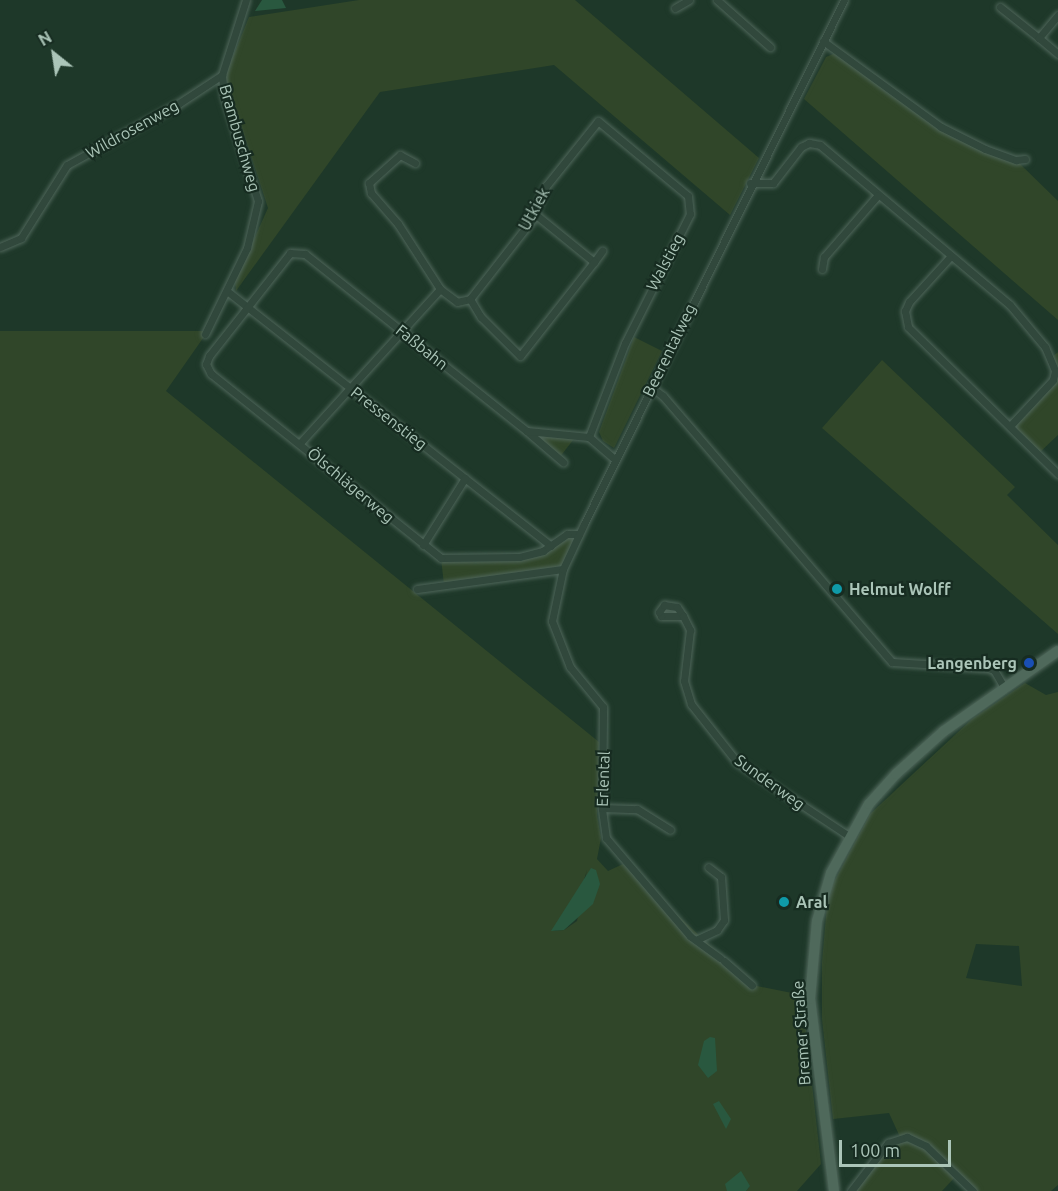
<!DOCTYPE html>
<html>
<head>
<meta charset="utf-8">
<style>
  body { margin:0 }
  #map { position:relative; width:1058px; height:1191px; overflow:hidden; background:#1e3829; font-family:Ubuntu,sans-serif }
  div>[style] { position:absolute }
  .green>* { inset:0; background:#304629 }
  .water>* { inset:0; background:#29583f }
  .roads { filter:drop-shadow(0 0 2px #4f665a) drop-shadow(0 0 2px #4f665a) }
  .street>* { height:7px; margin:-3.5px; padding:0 3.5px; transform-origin:3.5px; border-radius:3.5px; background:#31483c }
  .primary>* { height:10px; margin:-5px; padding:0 5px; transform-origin:5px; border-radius:5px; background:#4f695b }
  .dots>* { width:16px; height:16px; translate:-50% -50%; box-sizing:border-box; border:3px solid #172c21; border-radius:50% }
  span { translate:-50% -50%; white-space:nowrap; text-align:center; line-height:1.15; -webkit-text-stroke:4.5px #172c21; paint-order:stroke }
  .street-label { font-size:16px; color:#abc5b8 }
  .poi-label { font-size:16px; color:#abc5b8; font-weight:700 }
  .left { translate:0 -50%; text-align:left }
  .right { translate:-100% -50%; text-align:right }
  .north { position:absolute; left:24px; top:24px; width:60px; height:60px; -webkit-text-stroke:4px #172c21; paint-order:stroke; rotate:330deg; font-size:16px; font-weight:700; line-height:24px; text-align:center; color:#abc5b8 }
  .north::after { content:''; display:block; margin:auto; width:21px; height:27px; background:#abc5b8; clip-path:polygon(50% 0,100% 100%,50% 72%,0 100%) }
  .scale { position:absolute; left:839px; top:1140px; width:112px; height:27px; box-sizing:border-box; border:3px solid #abc5b8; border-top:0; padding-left:8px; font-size:18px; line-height:21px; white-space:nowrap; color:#abc5b8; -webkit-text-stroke:4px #172c21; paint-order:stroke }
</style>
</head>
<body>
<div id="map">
  <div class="green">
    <i style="clip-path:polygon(359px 0,575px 0,759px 158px,730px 215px,554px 65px,380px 92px,236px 291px,235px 281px,268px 208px,225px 76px,249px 17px)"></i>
    <i style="clip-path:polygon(838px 52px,941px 127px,1016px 160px,1058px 201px,1058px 320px,804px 99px,826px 57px)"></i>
    <i style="clip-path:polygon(evenodd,0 331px,208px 331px,166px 391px,599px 742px,597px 815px,601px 838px,597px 859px,608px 871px,623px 864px,752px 985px,802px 995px,821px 1164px,797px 1191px,746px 1191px,750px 1186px,727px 1191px,0 1191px,0 331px,587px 870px,577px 921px,564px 930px,552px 931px,583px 883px,587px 870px)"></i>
    <i style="clip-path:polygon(634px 337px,662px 351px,614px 448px,603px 441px,599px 432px)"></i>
    <i style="clip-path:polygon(1058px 352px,1058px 435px,1038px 454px,1010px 426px,1053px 380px,1051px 358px)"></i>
    <i style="clip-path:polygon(882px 360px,1015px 487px,1007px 495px,1058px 545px,1058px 634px,822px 428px)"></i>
    <i style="clip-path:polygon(545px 434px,577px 435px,559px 458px,538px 441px)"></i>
    <i style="clip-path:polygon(567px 534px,573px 540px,563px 569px,444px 585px,441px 558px,534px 554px)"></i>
    <i style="clip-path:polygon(evenodd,1025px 683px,1046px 695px,1058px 692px,1058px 1185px,1051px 1191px,973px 1191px,957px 1175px,942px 1191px,849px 1191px,882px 1149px,900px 1137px,889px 1113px,833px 1119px,822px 1019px,822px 962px,828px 893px,870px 814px,972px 719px,1025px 683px,976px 944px,1019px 946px,1022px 986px,966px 978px,976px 944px)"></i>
  </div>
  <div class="water">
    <i style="clip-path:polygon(262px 0,282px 0,286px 8px,255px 11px)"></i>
    <i style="clip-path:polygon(591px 868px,596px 870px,600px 884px,593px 904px,564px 930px,551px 931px)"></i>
    <i style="clip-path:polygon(710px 1037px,715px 1038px,717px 1071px,708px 1078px,698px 1065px,704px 1041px)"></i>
    <i style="clip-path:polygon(719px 1101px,731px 1119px,726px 1129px,713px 1104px)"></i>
    <i style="clip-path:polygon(741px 1171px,750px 1186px,746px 1191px,727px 1191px,725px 1184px)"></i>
  </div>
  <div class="roads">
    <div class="street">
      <i style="left:717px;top:0;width:71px;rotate:41.6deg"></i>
      <i style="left:1000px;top:7px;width:50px;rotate:38.5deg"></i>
      <i style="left:675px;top:8px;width:16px;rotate:-30deg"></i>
      <i style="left:1058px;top:15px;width:30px;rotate:130deg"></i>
      <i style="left:1039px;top:38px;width:25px;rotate:40deg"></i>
      <i style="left:823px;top:41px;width:146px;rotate:36.1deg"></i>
      <i style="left:941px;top:127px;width:49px;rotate:26.6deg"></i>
      <i style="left:985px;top:149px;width:33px;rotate:20deg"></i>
      <i style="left:1016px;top:160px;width:9px;rotate:-6deg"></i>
      <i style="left:415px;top:163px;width:17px;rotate:-152deg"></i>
      <i style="left:400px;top:155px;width:42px;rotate:137.9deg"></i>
      <i style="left:369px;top:183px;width:10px;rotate:79deg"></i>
      <i style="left:371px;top:193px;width:41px;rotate:48.9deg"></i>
      <i style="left:398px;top:224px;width:77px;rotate:57.1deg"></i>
      <i style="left:440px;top:289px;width:21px;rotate:37deg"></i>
      <i style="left:457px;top:302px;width:13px;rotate:-13deg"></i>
      <i style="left:470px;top:299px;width:99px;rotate:-52deg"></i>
      <i style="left:531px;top:221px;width:38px;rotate:-67deg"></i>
      <i style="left:546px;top:186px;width:83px;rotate:-51.3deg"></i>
      <i style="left:598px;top:121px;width:117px;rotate:39.8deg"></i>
      <i style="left:688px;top:196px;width:18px;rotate:84deg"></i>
      <i style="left:690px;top:214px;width:144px;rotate:116.7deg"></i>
      <i style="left:625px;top:343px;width:101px;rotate:111deg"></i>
      <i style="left:750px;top:183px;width:23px"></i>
      <i style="left:773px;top:183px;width:46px;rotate:-52.1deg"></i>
      <i style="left:801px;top:147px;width:9px;rotate:-27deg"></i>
      <i style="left:809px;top:143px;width:11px;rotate:10deg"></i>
      <i style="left:820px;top:145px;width:248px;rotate:40.1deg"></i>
      <i style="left:1010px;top:305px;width:55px;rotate:50.2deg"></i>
      <i style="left:1045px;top:347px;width:26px;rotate:67deg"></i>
      <i style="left:1055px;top:371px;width:9px;rotate:103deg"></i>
      <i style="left:1053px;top:380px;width:63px;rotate:133.1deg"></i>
      <i style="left:535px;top:214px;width:76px;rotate:39.1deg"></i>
      <i style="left:594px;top:262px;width:14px;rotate:-54deg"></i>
      <i style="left:0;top:247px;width:23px;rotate:-23deg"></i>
      <i style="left:21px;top:238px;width:86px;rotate:-57.8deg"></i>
      <i style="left:67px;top:165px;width:127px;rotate:-28.8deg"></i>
      <i style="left:178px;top:104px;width:53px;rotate:-33.4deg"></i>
      <i style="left:222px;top:75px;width:79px;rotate:-72.3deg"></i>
      <i style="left:949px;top:258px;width:59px;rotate:132.3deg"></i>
      <i style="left:909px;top:302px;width:10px;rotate:114deg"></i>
      <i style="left:905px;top:311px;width:16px;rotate:79deg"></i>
      <i style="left:908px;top:327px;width:210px;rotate:44.4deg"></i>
      <i style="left:822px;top:269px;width:12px;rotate:-81deg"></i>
      <i style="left:824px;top:257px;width:81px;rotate:-49deg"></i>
      <i style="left:227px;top:291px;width:412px;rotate:38.2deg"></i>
      <i style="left:470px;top:299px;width:21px;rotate:59deg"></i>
      <i style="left:481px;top:317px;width:55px;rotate:45deg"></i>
      <i style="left:520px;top:356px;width:120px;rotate:-51.8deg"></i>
      <i style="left:205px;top:334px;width:96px;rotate:-64deg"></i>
      <i style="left:247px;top:248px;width:48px;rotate:-76.8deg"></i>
      <i style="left:258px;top:201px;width:111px;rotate:-107.8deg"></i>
      <i style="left:224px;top:95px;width:20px;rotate:-96deg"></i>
      <i style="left:651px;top:387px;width:15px;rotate:37deg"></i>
      <i style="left:663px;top:396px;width:351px;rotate:49.3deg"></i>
      <i style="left:892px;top:662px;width:96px;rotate:3.6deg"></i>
      <i style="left:988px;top:668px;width:6px;rotate:18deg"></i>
      <i style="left:994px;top:670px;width:22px;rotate:60deg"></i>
      <i style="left:529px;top:433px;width:45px;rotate:40.5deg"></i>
      <i style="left:300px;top:443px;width:208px;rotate:-47.7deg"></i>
      <i style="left:579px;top:534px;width:12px;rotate:180deg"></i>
      <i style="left:567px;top:534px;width:29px;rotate:145deg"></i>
      <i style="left:543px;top:551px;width:25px;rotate:166deg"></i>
      <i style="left:519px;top:557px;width:78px;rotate:179.3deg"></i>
      <i style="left:441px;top:558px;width:295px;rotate:-141.3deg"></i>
      <i style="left:211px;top:374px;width:11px;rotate:-117deg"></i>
      <i style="left:206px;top:364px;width:9px;rotate:-69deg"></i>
      <i style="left:209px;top:356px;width:131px;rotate:-51.8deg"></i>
      <i style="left:290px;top:253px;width:15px;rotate:4deg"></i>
      <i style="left:305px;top:254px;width:284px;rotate:38.6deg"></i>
      <i style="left:527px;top:431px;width:62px;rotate:5.5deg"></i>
      <i style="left:589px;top:437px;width:35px;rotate:41deg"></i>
      <i style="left:423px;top:545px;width:79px;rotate:-57.9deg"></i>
      <i style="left:417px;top:589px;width:147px;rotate:-7.8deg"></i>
      <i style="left:683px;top:616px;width:22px;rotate:180deg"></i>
      <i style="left:661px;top:616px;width:4px;rotate:-117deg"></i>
      <i style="left:659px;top:612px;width:9px;rotate:-54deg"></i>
      <i style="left:664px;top:605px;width:13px;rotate:9deg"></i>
      <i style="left:677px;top:607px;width:11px;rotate:56deg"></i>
      <i style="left:683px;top:616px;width:16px;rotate:63deg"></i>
      <i style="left:690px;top:630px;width:51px;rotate:96.7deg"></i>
      <i style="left:684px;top:681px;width:24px;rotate:73deg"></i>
      <i style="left:691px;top:704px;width:74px;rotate:51.6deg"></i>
      <i style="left:737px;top:762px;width:134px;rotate:33.5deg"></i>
      <i style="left:602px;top:808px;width:35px;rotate:2deg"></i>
      <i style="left:637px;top:809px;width:39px;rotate:32deg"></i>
      <i style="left:698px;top:939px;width:21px;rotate:-25deg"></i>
      <i style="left:717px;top:930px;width:12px;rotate:-55deg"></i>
      <i style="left:724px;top:920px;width:43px;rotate:-94deg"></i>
      <i style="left:721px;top:877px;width:16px;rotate:-142deg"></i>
      <i style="left:720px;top:958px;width:37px;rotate:-144deg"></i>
      <i style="left:690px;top:936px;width:129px;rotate:-130.6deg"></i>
      <i style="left:606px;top:838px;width:30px;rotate:-98deg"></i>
      <i style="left:602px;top:808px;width:101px;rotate:-89.4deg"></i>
      <i style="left:603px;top:707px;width:52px;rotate:-129.5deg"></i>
      <i style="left:570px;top:667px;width:49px;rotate:-111.4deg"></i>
      <i style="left:552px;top:621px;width:53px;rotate:-78.1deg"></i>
      <i style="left:563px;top:569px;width:50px;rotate:-65deg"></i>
      <i style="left:584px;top:524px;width:585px;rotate:-63.61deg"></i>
      <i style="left:724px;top:961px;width:37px;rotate:41deg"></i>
      <i style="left:851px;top:1191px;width:61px;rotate:-52.4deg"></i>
      <i style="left:888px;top:1143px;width:20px;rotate:-18deg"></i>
      <i style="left:907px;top:1137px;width:21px;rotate:25deg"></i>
      <i style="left:926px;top:1146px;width:65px;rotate:43.8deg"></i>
    </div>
    <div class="primary">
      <i style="left:834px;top:1191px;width:193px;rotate:-97.1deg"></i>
      <i style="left:810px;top:999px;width:78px;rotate:-84.9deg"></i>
      <i style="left:817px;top:921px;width:50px;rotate:-73.7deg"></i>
      <i style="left:831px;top:873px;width:79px;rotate:-61.2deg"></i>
      <i style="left:869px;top:804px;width:40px;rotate:-48deg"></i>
      <i style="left:896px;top:774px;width:64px;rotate:-41.9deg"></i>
      <i style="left:944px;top:731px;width:139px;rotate:-35.1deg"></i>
    </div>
  </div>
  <div class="dots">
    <i style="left:837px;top:589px;background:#0f9aa8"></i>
    <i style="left:1029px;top:663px;background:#1a4fb4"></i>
    <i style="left:784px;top:902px;background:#0f9aa8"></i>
  </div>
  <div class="street-label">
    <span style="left:132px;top:129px;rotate:-29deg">Wildrosenweg</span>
    <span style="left:240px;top:138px;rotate:74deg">Brambuschweg</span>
    <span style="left:534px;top:209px;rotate:-61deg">Utkiek</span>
    <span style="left:665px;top:262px;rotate:-62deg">Walstieg</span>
    <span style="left:422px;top:347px;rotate:39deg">Faßbahn</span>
    <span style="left:669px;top:350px;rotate:-64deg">Beerentalweg</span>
    <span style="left:389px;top:418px;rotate:38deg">Pressenstieg</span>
    <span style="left:351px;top:485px;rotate:40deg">Ölschlägerweg</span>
    <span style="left:603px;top:779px;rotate:-88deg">Erlental</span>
    <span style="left:770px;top:782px;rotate:36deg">Sunderweg</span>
    <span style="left:801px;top:1033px;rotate:-94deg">Bremer Straße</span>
  </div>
  <div class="poi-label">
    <span class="left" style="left:849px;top:589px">Helmut Wolff</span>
    <span class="right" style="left:1017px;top:663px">Langenberg</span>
    <span class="left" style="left:796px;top:902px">Aral</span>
  </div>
  <div class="north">N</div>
  <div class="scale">100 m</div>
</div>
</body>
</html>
